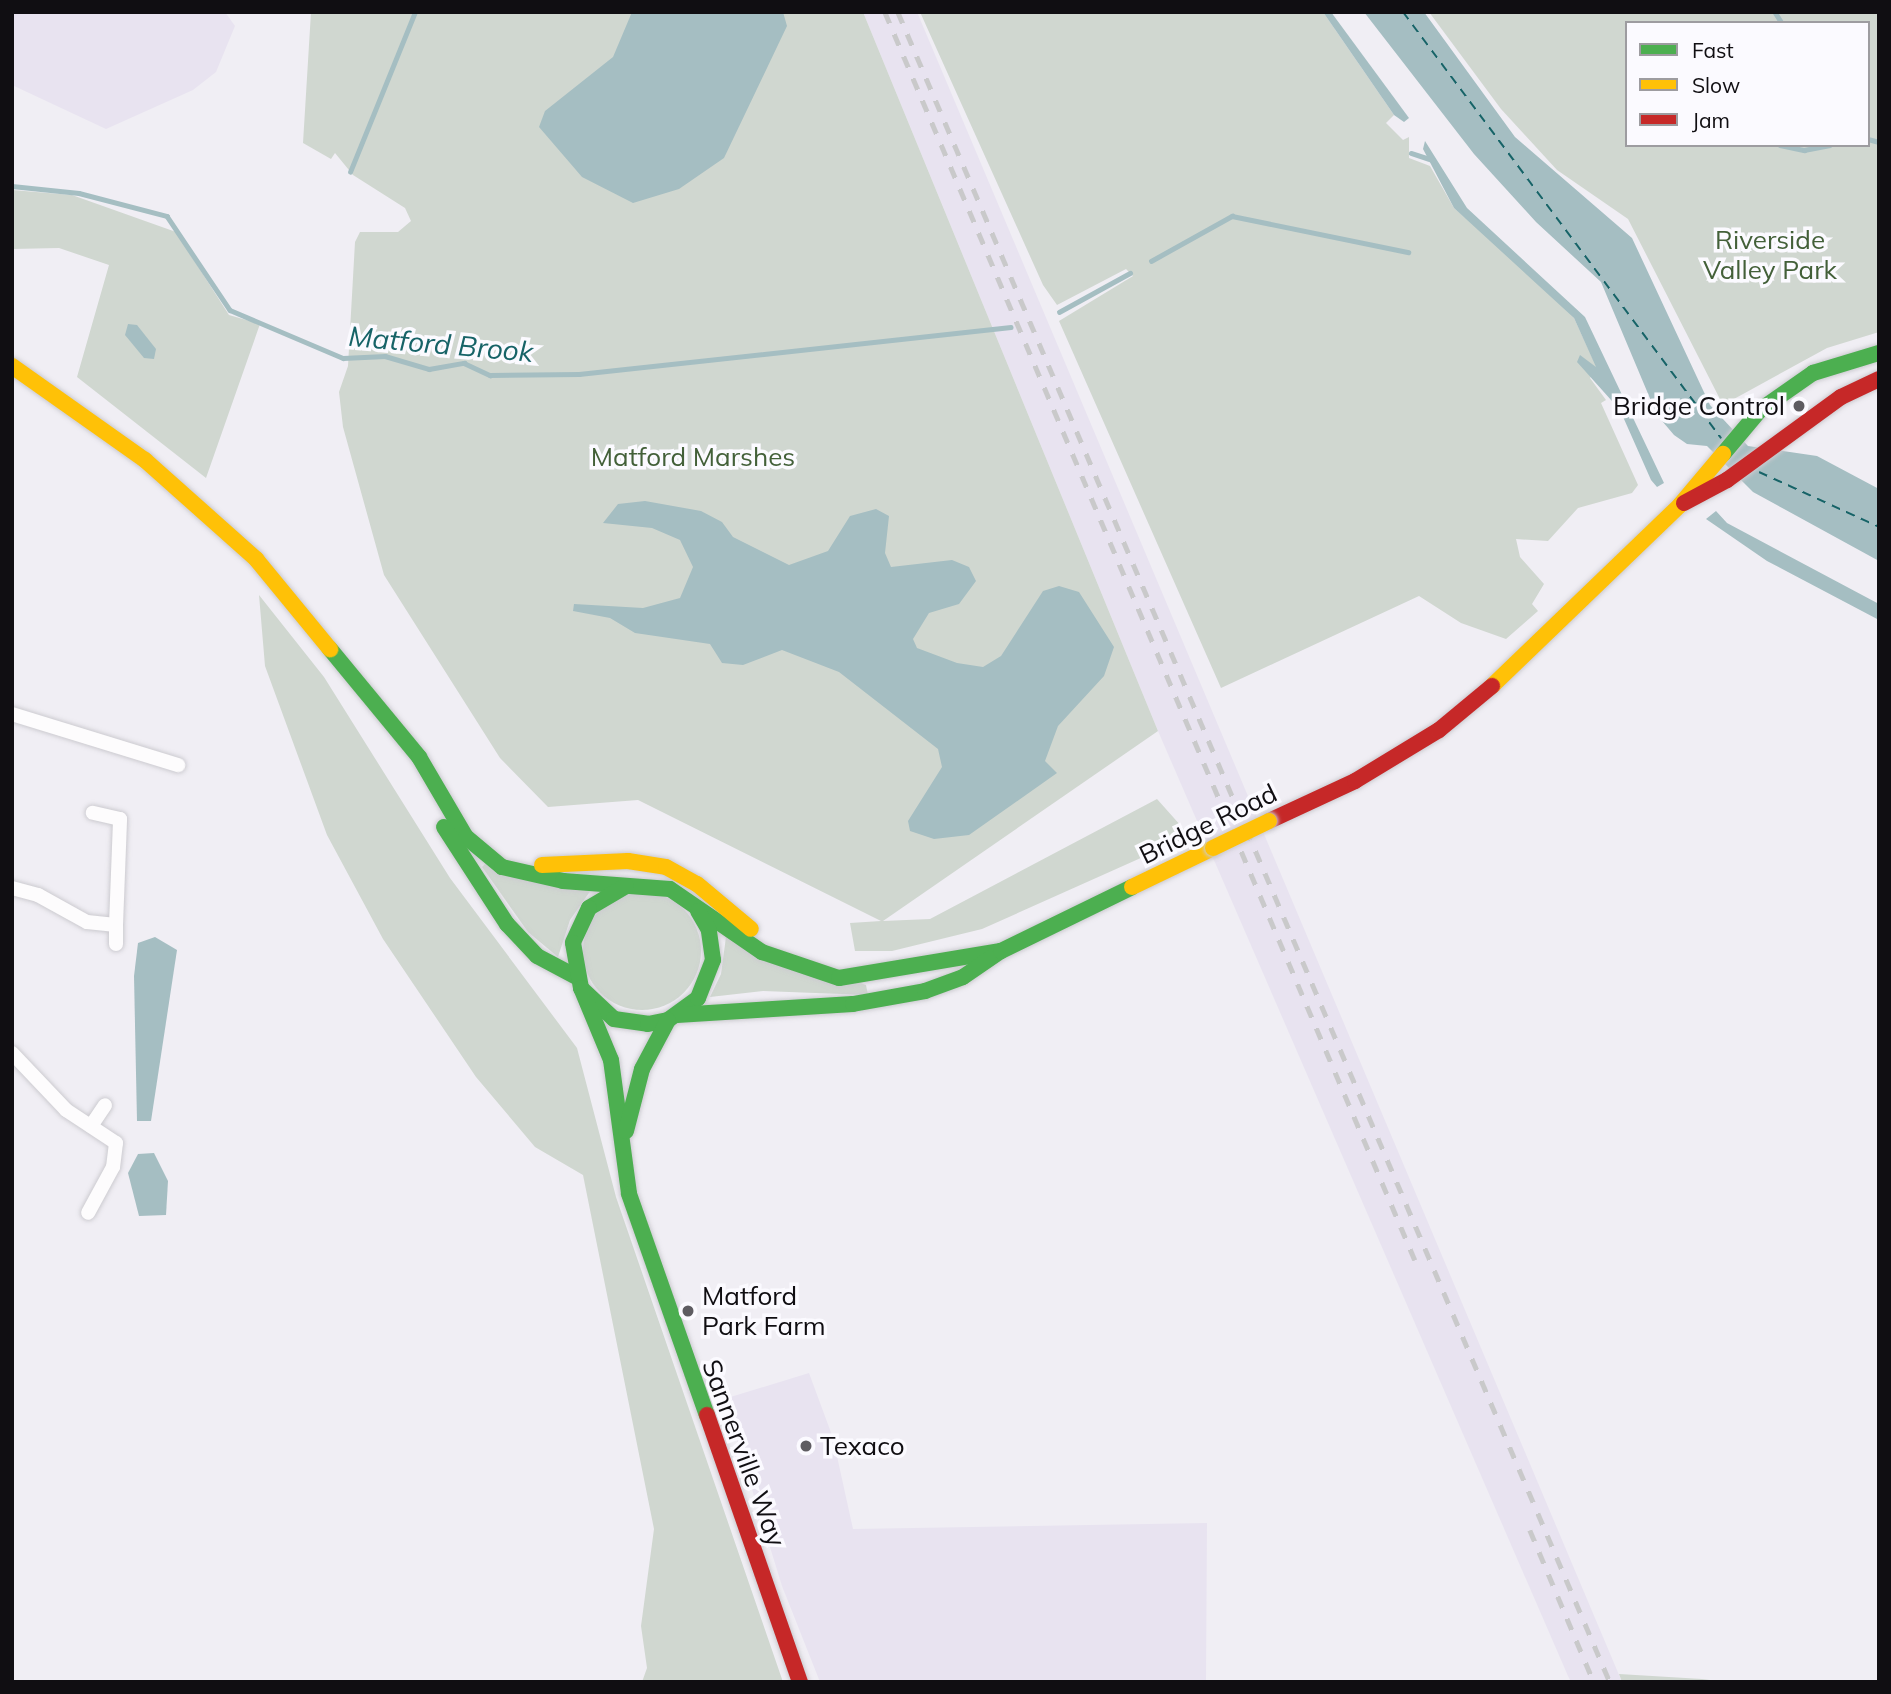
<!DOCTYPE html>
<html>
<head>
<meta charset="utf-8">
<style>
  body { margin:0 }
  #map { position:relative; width:1891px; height:1694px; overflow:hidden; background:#f0eef4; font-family:Mulish,sans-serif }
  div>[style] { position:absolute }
  .built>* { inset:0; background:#e8e3f0 }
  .green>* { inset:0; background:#d0d7d0 }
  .round { border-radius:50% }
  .water>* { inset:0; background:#a5bec2 }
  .stream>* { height:4.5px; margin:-2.25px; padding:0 2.25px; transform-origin:2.25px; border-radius:2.25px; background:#a5bec2 }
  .ferry>* { height:2px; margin-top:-1px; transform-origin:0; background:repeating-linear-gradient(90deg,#166367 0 9px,transparent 0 16px) }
  .roads { filter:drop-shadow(0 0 2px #cccbd0) drop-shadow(0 0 2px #cccbd0) }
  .street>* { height:14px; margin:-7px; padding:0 7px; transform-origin:7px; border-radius:7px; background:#fdfcfd }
  .fast>* { height:16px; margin:-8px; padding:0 8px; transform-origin:8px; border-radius:8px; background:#4caf50 }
  .slow>* { height:16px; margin:-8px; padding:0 8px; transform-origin:8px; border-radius:8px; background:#ffc107 }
  .jam>* { height:16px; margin:-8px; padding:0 8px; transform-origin:8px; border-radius:8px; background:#c62828 }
  .rail>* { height:4.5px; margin-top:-2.25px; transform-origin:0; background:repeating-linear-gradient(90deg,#c9c9ca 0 12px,transparent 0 24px) }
  .bridges { filter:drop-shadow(0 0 2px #cccbd0) drop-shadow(0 0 2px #cccbd0) }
  .slow-bridge>* { height:16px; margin:-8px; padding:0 8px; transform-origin:8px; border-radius:8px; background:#ffc107 }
  .dots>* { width:19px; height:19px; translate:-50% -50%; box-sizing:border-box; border:4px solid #fbfaff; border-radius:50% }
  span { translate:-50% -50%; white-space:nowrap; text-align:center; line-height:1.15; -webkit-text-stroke:7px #fbfaff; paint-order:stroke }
  .park-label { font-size:26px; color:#436039 }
  .poi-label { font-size:26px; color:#100e12 }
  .right { translate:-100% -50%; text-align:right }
  .left { translate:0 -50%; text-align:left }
  .street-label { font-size:26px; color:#100e12 }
  .water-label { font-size:28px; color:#166367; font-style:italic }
  .frame { position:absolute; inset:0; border:14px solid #100e12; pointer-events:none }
  .legend { position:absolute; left:1625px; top:21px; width:245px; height:126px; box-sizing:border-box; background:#fbfaff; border:2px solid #9d9ca0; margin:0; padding:9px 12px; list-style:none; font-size:21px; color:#100e12 }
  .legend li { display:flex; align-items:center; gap:14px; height:35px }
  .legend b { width:35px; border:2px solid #9d9ca0 }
</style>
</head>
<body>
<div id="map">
  <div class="built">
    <i style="clip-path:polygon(12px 12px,225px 12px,235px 26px,216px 72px,193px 90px,106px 129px,12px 85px)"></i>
    <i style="clip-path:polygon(863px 12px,917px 12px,1622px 1682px,1571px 1682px,1568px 1676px,1158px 731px)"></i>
    <i style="clip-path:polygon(809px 1373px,833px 1438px,853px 1529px,1207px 1523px,1206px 1682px,820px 1682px,782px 1586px,724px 1399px)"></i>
  </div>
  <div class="green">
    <i style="clip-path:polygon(311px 12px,863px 12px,1158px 731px,883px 921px,930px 919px,1157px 799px,1190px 836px,982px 929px,892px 951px,855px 951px,850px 923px,881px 921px,638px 800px,548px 807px,500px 758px,384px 575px,343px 427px,339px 392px,348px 366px,355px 242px,360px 232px,398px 232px,411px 221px,405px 208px,353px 175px,335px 153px,331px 159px,303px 143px)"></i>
    <i style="clip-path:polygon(920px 12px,1323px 12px,1394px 115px,1386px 123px,1403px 140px,1409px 137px,1409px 158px,1430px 166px,1454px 208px,1558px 298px,1574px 318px,1597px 368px,1590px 378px,1606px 400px,1601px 403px,1638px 485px,1632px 493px,1578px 508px,1548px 541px,1516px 539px,1520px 557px,1544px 584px,1532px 604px,1538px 611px,1506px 639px,1461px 623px,1419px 596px,1221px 688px,1059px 321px,1133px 276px,1126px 269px,1057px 305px,1043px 285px)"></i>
    <i style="clip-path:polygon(evenodd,1429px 12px,1879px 12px,1879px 332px,1827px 348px,1723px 405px,1628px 219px,1557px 170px,1501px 109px,1429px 12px,1627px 23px,1868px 23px,1868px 145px,1627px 145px,1627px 23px)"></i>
    <i style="clip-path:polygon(12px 190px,72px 195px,176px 232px,229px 315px,260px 324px,206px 478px,77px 377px,109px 265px,59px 248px,12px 249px)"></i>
    <i style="clip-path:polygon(259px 595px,324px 677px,450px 878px,577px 1048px,616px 1197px,783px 1682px,642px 1682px,647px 1668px,641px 1626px,654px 1529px,583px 1175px,535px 1147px,476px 1077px,383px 939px,327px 835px,265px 666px)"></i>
    <i style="clip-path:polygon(486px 863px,591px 890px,570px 920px,558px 957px,528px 932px,482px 867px)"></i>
    <i class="round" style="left:583px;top:892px;width:118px;height:118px"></i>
    <i style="clip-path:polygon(726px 937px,866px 985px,868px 995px,763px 991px,710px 997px,721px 974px)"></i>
    <i style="clip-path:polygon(1619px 1674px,1702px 1679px,1726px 1682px,1622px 1682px)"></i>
  </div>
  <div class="water">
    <i style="clip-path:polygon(632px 12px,783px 12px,787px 26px,724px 158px,679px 189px,633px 203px,582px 177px,539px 127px,545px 111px,613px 57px)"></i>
    <i style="clip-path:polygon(1323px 12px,1331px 12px,1409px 118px,1404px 122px,1394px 115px)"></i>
    <i style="clip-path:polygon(1364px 12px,1424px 12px,1515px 137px,1632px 238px,1710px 405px,1748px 446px,1817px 456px,1879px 489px,1879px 561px,1753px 492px,1707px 446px,1687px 444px,1674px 435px,1657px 415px,1601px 282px,1536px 222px,1474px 154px)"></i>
    <i style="clip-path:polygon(1425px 141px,1467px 208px,1585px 317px,1664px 483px,1657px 487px,1651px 480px,1620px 410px,1577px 362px,1580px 355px,1596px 367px,1574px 318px,1454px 208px,1423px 149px)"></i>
    <i style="clip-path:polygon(128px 324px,137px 325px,156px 349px,154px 359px,144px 358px,125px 335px)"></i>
    <i style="clip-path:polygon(645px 501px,701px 511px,722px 522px,733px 537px,789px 565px,828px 551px,850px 516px,876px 509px,889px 516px,885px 553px,891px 567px,952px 560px,969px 567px,976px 581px,959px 604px,929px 613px,913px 639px,917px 648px,957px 663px,983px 667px,1001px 656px,1043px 591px,1059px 586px,1079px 592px,1114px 647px,1104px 676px,1058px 726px,1045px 761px,1057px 773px,969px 835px,934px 839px,910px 831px,908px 821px,942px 767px,938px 749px,839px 672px,782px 650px,743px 665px,722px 663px,710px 644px,635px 633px,610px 618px,573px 611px,574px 604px,643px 608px,680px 598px,693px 567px,680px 540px,652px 528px,603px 523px,618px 504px)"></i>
    <i style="clip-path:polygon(1716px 511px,1727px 523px,1879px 604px,1879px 620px,1767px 561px,1706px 519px)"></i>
    <i style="clip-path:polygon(155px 937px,177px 950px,151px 1121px,137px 1121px,134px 976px,138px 943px)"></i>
    <i style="clip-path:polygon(154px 1153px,168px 1181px,166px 1215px,139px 1216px,128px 1173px,138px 1154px)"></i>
  </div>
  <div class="stream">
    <i style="left:1775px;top:12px;width:13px;rotate:58deg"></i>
    <i style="left:1868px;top:139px;width:11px;rotate:15deg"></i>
    <i style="left:1780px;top:145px;width:25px;rotate:12deg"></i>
    <i style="left:1804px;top:150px;width:26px;rotate:-11deg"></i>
    <i style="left:1411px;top:153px;width:23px;rotate:18deg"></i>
    <i style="left:350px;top:172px;width:173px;rotate:-67.9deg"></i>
    <i style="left:12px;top:186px;width:67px;rotate:6deg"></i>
    <i style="left:79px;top:193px;width:91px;rotate:14.6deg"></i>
    <i style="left:167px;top:216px;width:113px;rotate:56.2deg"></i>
    <i style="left:230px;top:310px;width:123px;rotate:23deg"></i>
    <i style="left:343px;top:358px;width:42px;rotate:-2.7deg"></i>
    <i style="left:385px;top:356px;width:46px;rotate:16.5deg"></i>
    <i style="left:429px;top:369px;width:36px;rotate:-10deg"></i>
    <i style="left:464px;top:363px;width:29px;rotate:25deg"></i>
    <i style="left:490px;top:375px;width:89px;rotate:-0.6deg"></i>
    <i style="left:579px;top:374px;width:434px;rotate:-6.2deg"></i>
    <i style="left:1151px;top:261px;width:93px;rotate:-29.1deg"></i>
    <i style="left:1232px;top:216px;width:180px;rotate:11.6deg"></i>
    <i style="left:1059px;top:312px;width:81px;rotate:-28.8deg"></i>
  </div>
  <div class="ferry">
    <i style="left:1403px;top:12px;width:532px;rotate:53.26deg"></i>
    <i style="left:1759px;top:472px;width:132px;rotate:24.6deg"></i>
  </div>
  <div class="roads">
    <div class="street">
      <i style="left:12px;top:714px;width:174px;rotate:17.1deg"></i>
      <i style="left:12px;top:888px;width:27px;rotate:15deg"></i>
      <i style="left:38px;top:895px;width:56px;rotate:28.9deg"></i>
      <i style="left:87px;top:922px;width:29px;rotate:6deg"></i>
      <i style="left:116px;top:925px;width:106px;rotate:-87.8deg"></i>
      <i style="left:120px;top:819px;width:28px;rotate:-167deg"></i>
      <i style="left:116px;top:944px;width:19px;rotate:-90deg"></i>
      <i style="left:12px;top:1053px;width:79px;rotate:46.5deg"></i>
      <i style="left:66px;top:1110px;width:60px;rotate:33.4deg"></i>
      <i style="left:116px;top:1143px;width:24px;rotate:97deg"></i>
      <i style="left:113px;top:1167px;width:52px;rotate:118.5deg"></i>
      <i style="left:91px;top:1126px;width:25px;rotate:-56deg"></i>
    </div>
    <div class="fast">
      <i style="left:1723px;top:454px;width:57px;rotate:-49.9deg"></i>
      <i style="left:1760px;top:410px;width:65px;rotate:-34.9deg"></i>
      <i style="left:1813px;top:373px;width:69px;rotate:-16.9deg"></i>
      <i style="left:330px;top:649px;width:140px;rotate:50.5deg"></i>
      <i style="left:419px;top:757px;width:93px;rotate:59.6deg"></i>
      <i style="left:466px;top:837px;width:47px;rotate:39.8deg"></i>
      <i style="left:502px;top:867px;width:63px;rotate:12.9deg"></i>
      <i style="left:563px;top:881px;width:107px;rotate:4.3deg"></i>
      <i style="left:670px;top:889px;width:112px;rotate:34.4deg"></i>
      <i style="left:762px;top:952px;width:81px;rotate:18.7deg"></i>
      <i style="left:839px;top:978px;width:164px;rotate:-9.5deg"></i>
      <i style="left:444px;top:827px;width:116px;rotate:57deg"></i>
      <i style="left:507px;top:924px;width:44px;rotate:46.8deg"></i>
      <i style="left:537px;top:956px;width:43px;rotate:27.8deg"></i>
      <i style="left:626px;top:886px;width:43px;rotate:149.3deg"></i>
      <i style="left:589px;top:908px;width:38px;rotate:115deg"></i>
      <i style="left:573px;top:943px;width:46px;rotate:79.9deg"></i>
      <i style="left:581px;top:988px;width:45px;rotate:43.2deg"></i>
      <i style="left:614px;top:1019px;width:34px;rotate:8deg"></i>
      <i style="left:648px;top:1024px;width:20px;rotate:-11deg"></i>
      <i style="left:668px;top:1020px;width:37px;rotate:-36deg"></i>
      <i style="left:698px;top:998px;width:41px;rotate:-68.5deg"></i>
      <i style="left:713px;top:960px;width:30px;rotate:-98deg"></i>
      <i style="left:709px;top:930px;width:22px;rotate:-120deg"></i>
      <i style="left:581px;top:988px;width:78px;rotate:67.4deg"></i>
      <i style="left:611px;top:1060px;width:135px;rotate:82.3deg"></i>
      <i style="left:629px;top:1194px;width:234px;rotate:70.6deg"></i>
      <i style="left:677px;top:1015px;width:176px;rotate:-3.6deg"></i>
      <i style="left:853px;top:1004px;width:73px;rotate:-10.2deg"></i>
      <i style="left:925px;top:991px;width:40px;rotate:-20.2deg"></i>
      <i style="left:963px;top:977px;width:46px;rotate:-34.4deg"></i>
      <i style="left:1001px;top:951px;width:146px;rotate:-26deg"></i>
      <i style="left:626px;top:1131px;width:64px;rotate:-75.5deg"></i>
      <i style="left:642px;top:1069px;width:55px;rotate:-62deg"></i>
    </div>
    <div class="slow">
      <i style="left:12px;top:366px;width:163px;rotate:35.3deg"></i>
      <i style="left:145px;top:460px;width:149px;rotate:41.7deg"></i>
      <i style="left:256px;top:559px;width:117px;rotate:50.6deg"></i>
      <i style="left:1492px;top:686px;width:261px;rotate:-43.9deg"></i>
      <i style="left:1680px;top:505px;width:67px;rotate:-49.9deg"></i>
      <i style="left:542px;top:865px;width:86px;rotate:-2.7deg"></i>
      <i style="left:628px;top:861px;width:38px;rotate:9deg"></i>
      <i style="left:666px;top:867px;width:35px;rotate:29deg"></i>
      <i style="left:697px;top:884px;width:70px;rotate:39.8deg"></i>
      <i style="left:1132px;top:887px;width:90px;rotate:-25.7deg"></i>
    </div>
    <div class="jam">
      <i style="left:1684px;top:503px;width:49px;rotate:-28.1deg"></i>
      <i style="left:1727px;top:480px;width:141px;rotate:-36.1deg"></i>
      <i style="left:1841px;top:397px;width:42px;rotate:-25.3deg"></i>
      <i style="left:1269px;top:821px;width:95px;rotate:-24.9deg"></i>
      <i style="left:1355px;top:781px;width:98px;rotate:-31.3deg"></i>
      <i style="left:1439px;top:730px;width:69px;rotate:-39.7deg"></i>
      <i style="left:707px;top:1415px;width:283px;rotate:70.8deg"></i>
    </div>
  </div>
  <div class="rail">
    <i style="left:885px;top:12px;width:1356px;rotate:66.99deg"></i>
    <i style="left:898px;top:12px;width:1815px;rotate:66.91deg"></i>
    <i style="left:1530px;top:1530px;width:165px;rotate:67.2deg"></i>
  </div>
  <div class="bridges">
    <div class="slow-bridge">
      <i style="left:1213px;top:848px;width:62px;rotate:-25.7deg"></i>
    </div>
  </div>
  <div class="dots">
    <i style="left:1799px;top:406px;background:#5e5c61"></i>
    <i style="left:688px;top:1311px;background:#5e5c61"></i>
    <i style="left:806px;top:1446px;background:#5e5c61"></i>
  </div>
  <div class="park-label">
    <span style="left:1770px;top:255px">Riverside<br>Valley Park</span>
    <span style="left:693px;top:457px">Matford Marshes</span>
  </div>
  <div class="poi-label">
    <span class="right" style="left:1785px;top:406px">Bridge Control</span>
    <span class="left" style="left:702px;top:1311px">Matford<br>Park Farm</span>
    <span class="left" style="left:820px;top:1446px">Texaco</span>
  </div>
  <div class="street-label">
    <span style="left:1208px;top:824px;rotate:-26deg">Bridge Road</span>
    <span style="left:744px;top:1453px;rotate:70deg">Sannerville Way</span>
  </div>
  <div class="water-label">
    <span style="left:441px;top:344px;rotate:5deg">Matford Brook</span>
  </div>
  <div class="frame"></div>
  <ul class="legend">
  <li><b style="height:9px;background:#4caf50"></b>Fast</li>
  <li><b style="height:9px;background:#ffc107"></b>Slow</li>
  <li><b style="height:9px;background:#c62828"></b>Jam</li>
  </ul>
</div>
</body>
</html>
